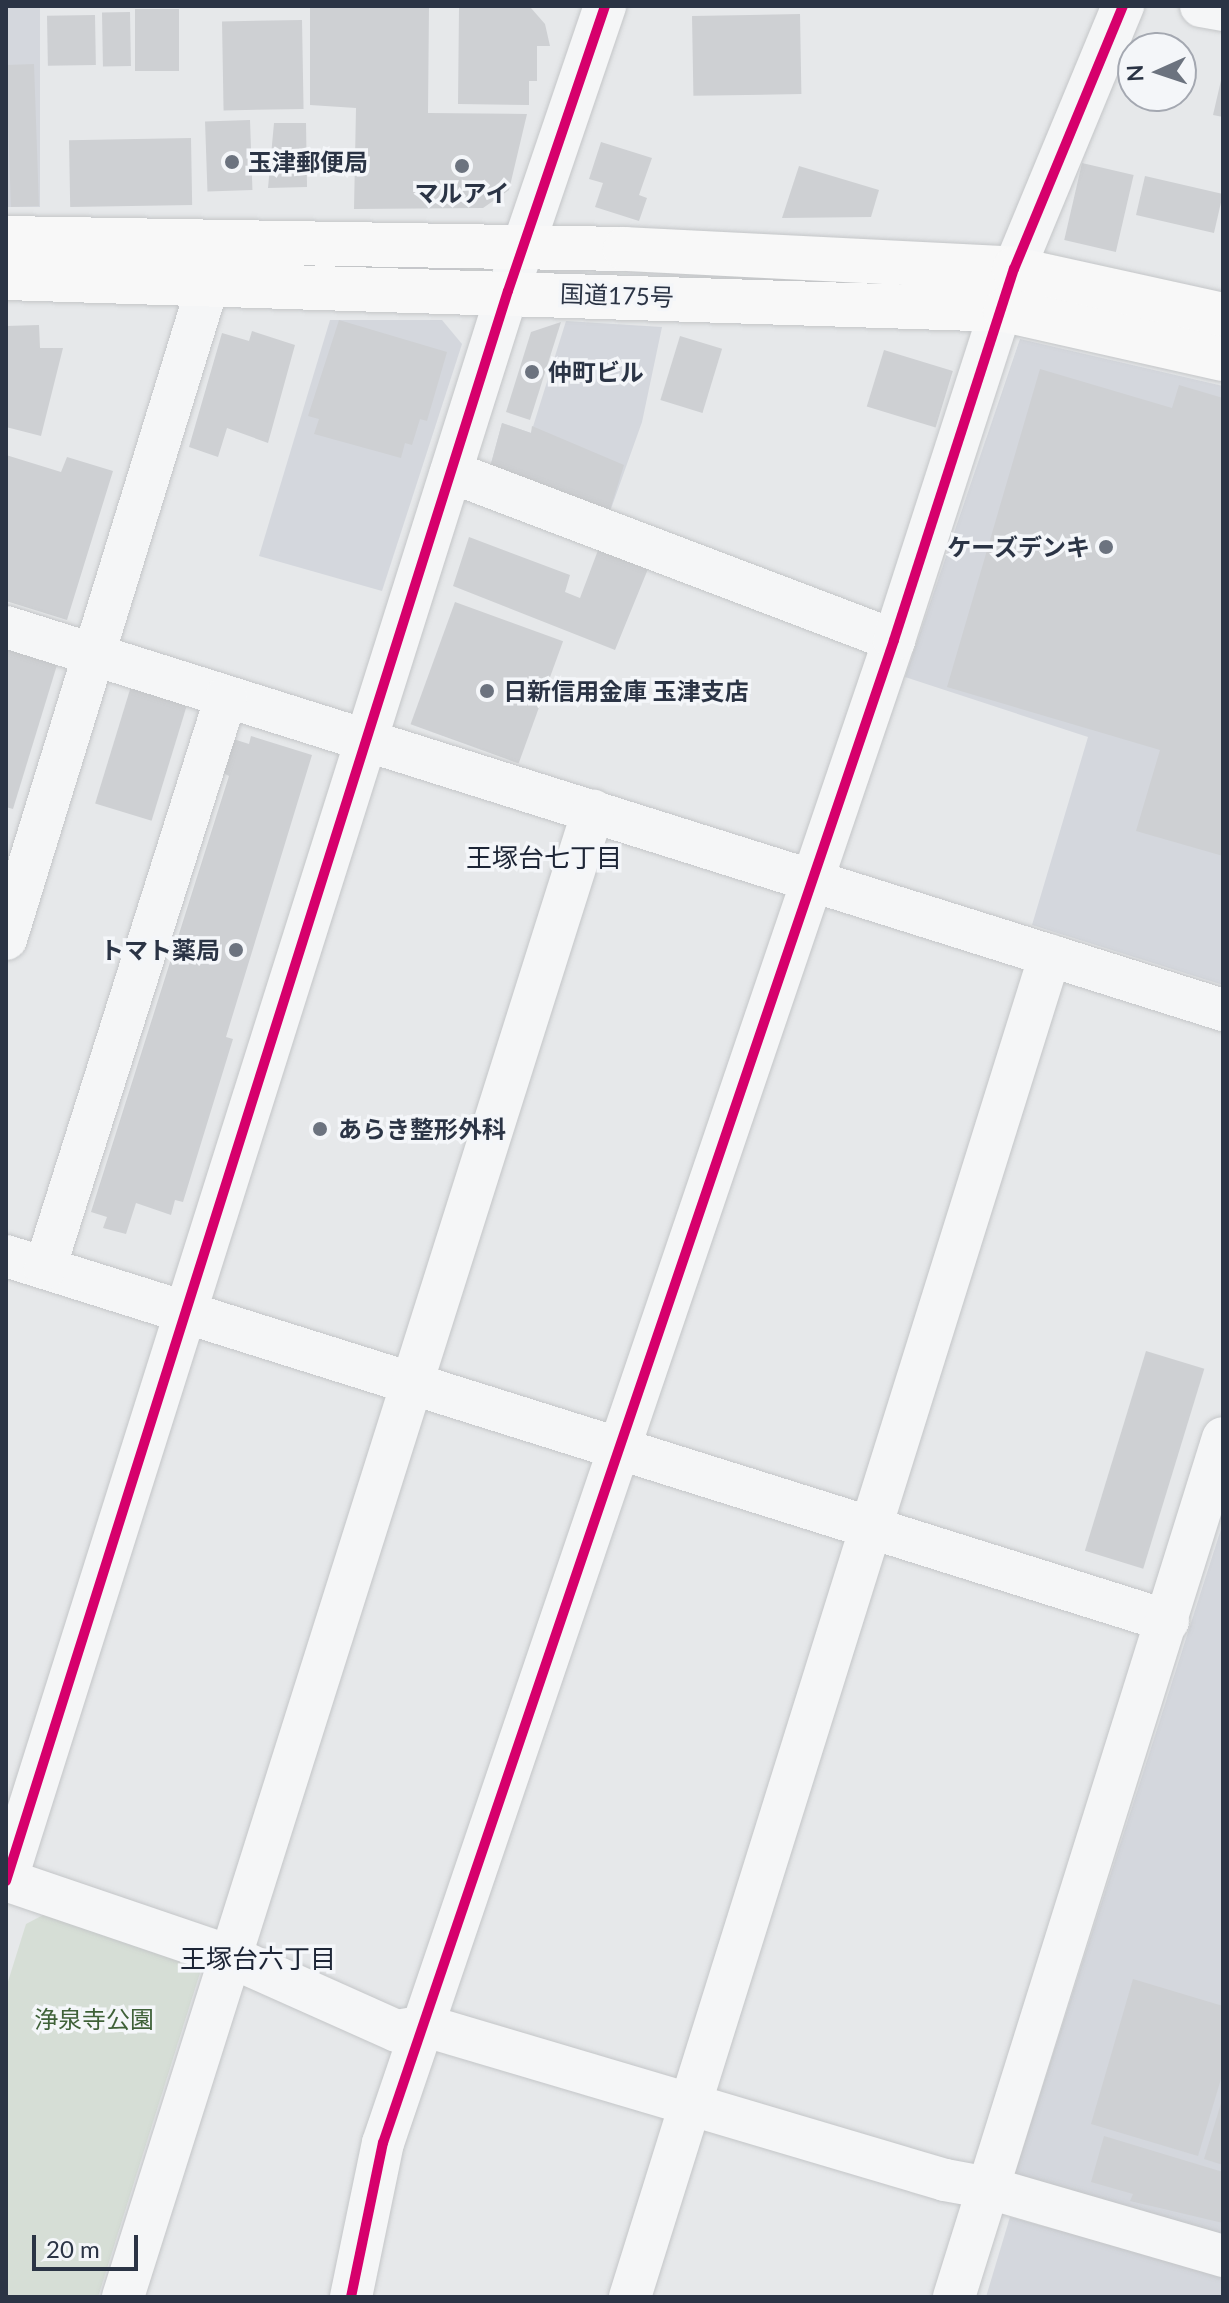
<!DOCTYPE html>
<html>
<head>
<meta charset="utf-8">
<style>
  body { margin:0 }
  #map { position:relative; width:1229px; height:2303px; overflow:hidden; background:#e6e8ea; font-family:Lato,"Noto Sans JP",sans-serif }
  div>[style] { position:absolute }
  .built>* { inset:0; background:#d4d7dd; transform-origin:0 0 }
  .green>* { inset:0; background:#d6ded6 }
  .building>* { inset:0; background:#ced0d3; transform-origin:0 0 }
  .roads { filter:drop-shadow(0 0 2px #c4c6c8) drop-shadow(0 0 2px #c4c6c8) }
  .minor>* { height:42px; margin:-21px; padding:0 21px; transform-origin:21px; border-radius:21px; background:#f5f6f7 }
  .highway>* { height:44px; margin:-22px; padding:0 22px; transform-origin:22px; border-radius:22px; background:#f8f8f8 }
  .cycleway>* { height:10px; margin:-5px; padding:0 5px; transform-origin:5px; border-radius:5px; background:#d6006c }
  .dots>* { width:22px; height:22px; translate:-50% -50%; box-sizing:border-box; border:4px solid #f4f6f9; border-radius:50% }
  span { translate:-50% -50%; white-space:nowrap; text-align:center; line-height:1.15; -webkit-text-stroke:7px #f4f6f9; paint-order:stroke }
  .poi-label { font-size:24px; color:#2b3445; font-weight:700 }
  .left { translate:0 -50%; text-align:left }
  .right { translate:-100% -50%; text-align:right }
  .street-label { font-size:24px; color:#2b3445 }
  .park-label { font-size:24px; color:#3f6138 }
  .neighbourhood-label { font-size:26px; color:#1d2536 }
  .frame { position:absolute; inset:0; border:8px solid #2b3445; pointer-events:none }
  .north { position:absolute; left:1117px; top:32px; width:80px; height:80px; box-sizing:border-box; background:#f4f6f9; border:2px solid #a4a8b1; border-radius:50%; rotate:267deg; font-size:22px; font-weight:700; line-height:32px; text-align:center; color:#2b3445 }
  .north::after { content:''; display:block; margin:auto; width:28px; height:36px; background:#6c737f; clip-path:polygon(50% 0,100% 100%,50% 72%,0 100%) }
  .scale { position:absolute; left:32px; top:2235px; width:106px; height:36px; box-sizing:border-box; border:4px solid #2b3445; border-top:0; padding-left:10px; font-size:24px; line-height:28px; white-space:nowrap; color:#2b3445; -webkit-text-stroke:6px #f4f6f9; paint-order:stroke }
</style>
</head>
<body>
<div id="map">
  <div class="built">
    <i style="left:6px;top:6px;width:34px;height:201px"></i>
    <i style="clip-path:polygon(330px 320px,442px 320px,462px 344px,382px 591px,259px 556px)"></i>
    <i style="clip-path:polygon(566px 321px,662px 327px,642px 422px,607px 520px,489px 471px,502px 423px,531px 433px)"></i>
    <i style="clip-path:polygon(1020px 339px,1223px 386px,1223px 985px,1032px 925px,1088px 737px,905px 677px)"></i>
    <i style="clip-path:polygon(1223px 1523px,1223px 2234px,1014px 2176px)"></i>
    <i style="clip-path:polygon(1010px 2217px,1223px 2275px,1223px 2297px,986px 2297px)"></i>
  </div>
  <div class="green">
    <i style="clip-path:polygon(45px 1914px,194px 1955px,200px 1973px,98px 2297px,6px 2297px,6px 1988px,26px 1924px)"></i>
  </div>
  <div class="building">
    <i style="clip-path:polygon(310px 6px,429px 6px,428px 113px,527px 114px,509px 190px,483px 208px,354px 209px,356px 108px,310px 105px)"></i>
    <i style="clip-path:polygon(459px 8px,531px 8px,545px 24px,550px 46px,537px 46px,537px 81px,529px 81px,529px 105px,458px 104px)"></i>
    <i style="left:135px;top:9px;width:44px;height:62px"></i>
    <i style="left:130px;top:12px;width:54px;height:28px;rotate:89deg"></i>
    <i style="left:800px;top:14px;width:80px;height:108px;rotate:89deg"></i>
    <i style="left:95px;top:15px;width:50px;height:48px;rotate:89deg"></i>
    <i style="left:302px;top:20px;width:89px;height:80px;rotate:89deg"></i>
    <i style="left:34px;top:64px;width:142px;height:28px;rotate:88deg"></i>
    <i style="clip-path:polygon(1222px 76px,1223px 77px,1223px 117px,1213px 115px)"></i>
    <i style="left:250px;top:120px;width:70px;height:45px;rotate:88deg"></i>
    <i style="clip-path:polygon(274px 123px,306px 123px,307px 187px,268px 188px)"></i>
    <i style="left:191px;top:138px;width:67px;height:122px;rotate:89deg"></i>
    <i style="clip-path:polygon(601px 142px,652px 158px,639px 195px,647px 198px,639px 221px,595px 207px,603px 183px,589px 179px)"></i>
    <i style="left:1082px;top:163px;width:53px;height:79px;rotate:13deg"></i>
    <i style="clip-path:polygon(799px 166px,879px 190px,871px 217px,782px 218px)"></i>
    <i style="left:1145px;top:176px;width:80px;height:40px;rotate:13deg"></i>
    <i style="clip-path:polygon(339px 320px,447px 352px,427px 421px,420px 419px,412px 445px,405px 443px,401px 458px,314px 434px,319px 419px,308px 416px)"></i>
    <i style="clip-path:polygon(561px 322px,530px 420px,506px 412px,531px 332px)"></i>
    <i style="clip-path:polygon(39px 325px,40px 348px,63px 348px,41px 436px,6px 427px,6px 326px)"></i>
    <i style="clip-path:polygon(252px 331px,295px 345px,268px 443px,227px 428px,218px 457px,189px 447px,222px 333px,249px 341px)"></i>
    <i style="left:680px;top:336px;width:44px;height:67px;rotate:17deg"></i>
    <i style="left:884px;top:350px;width:72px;height:59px;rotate:17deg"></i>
    <i style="clip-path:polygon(1040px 369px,1172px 408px,1179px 385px,1223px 398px,1223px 856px,1136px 831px,1160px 750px,947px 687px)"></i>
    <i style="clip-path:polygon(502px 423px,531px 433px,532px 426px,624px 465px,607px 520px,489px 471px)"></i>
    <i style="clip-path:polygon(6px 455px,61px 472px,67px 457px,113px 471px,67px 620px,6px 601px)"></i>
    <i style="clip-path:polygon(469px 537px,570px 575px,565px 592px,580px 598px,600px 545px,650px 564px,615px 650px,453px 586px)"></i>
    <i style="left:455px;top:602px;width:115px;height:130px;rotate:20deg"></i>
    <i style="clip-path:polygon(6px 649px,57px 665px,13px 809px,6px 807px)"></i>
    <i style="left:132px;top:683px;width:59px;height:126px;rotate:17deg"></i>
    <i style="clip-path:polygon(251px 736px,312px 755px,226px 1037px,233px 1039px,183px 1202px,175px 1200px,171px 1215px,136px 1203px,126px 1234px,103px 1228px,107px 1217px,91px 1212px,229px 776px,214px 768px,227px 737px,249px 744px)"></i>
    <i style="left:1146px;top:1351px;width:61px;height:209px;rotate:17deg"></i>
    <i style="clip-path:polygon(1133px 1979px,1223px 2006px,1223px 2072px,1198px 2156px,1091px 2124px)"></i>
    <i style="clip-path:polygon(1222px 2100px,1223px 2101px,1223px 2165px,1204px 2159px)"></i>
    <i style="clip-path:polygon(1104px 2136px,1223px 2172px,1223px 2223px,1130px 2201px,1133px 2194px,1091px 2182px)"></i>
  </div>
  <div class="roads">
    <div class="minor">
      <i style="left:1201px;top:6px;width:22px;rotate:10deg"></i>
      <i style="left:451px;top:472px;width:474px;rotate:20.8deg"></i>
      <i style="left:6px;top:627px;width:1276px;rotate:17.47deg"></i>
      <i style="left:6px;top:939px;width:719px;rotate:-72.85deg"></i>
      <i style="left:6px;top:1256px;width:1218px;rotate:17.44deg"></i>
      <i style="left:45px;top:1268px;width:599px;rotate:-72.41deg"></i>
      <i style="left:6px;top:1880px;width:236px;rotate:18.8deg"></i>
      <i style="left:229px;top:1956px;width:184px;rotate:24.1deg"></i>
      <i style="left:397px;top:2031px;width:29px;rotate:-10deg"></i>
      <i style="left:426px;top:2026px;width:541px;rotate:16.53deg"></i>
      <i style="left:945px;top:2180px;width:45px;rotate:10.3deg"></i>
      <i style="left:989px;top:2188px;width:244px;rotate:16.2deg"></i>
      <i style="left:6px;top:1881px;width:1667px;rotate:-72.48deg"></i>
      <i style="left:508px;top:291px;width:301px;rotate:-71.2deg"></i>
      <i style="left:123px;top:2297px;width:1559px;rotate:-72.45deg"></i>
      <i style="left:351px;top:2297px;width:157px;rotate:-78.3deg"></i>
      <i style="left:383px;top:2143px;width:1587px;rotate:-71.22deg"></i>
      <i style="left:894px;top:640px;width:390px;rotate:-72.1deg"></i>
      <i style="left:1014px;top:269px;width:285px;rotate:-67.5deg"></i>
      <i style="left:630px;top:2297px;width:1406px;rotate:-72.62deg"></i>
      <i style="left:954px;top:2297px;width:900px;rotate:-72.61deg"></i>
    </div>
    <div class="highway">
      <i style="left:6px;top:238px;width:619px;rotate:1.02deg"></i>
      <i style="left:625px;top:249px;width:390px;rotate:2.9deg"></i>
      <i style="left:1014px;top:269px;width:214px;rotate:12.4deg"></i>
      <i style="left:6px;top:278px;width:1000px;rotate:1.83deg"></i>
      <i style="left:1005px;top:310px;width:223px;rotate:12.7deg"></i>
    </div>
  </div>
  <div class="cycleway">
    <i style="left:6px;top:1881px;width:1667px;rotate:-72.48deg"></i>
    <i style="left:508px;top:291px;width:301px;rotate:-71.2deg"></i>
    <i style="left:351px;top:2297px;width:157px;rotate:-78.3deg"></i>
    <i style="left:383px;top:2143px;width:1587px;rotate:-71.22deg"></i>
    <i style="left:894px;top:640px;width:390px;rotate:-72.1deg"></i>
    <i style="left:1014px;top:269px;width:285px;rotate:-67.5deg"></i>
  </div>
  <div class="dots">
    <i style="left:232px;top:162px;background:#6c737f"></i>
    <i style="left:462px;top:166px;background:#6c737f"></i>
    <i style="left:532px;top:372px;background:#6c737f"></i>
    <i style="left:1106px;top:547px;background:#6c737f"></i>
    <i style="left:487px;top:691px;background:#6c737f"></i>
    <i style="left:236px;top:950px;background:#6c737f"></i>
    <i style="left:320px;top:1129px;background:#6c737f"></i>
  </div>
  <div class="poi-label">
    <span class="left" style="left:248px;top:162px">玉津郵便局</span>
    <span style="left:462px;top:193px">マルアイ</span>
    <span class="left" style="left:548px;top:372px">仲町ビル</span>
    <span class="right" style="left:1090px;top:547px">ケーズデンキ</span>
    <span class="left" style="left:503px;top:691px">日新信用金庫 玉津支店</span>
    <span class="right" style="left:220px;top:950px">トマト薬局</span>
    <span class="left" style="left:338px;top:1129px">あらき整形外科</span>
  </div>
  <div class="street-label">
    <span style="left:617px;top:295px;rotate:2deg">国道175号</span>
  </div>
  <div class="park-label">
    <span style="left:94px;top:2019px">浄泉寺公園</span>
  </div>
  <div class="neighbourhood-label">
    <span style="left:544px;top:858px">王塚台七丁目</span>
    <span style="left:258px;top:1959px">王塚台六丁目</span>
  </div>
  <div class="frame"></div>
  <div class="north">N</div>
  <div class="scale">20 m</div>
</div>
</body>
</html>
